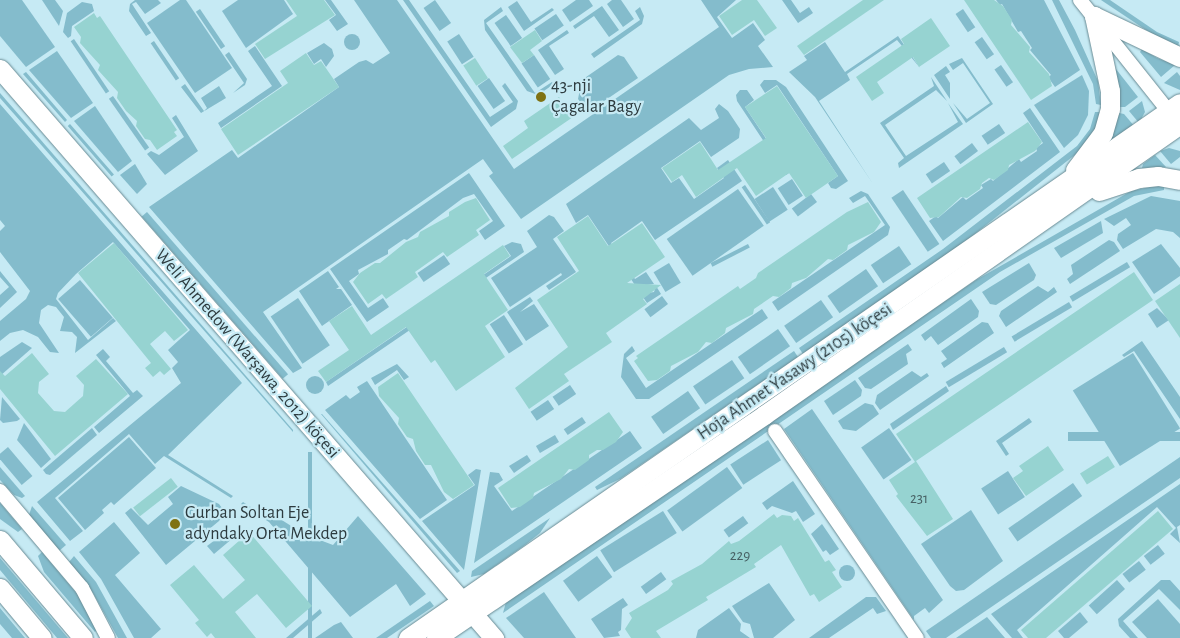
<!DOCTYPE html>
<html>
<head>
<meta charset="utf-8">
<style>
  body { margin:0 }
  #map { position:relative; width:1180px; height:638px; overflow:hidden; background:#c6eaf4; font-family:"Alegreya Sans",sans-serif }
  div>[style] { position:absolute }
  .green>* { inset:0; background:#84bccc; transform-origin:0 0 }
  .round { border-radius:50% }
  .building>* { inset:0; background:#96d3d1; transform-origin:0 0 }
  .roads { filter:drop-shadow(0 0 1px #688a93) drop-shadow(0 0 1px #688a93) }
  .street>* { height:14px; margin:-7px; padding:0 7px; transform-origin:7px; border-radius:7px; background:#fff }
  .secondary>* { height:19px; margin:-9.5px; padding:0 9.5px; transform-origin:9.5px; border-radius:9.5px; background:#fff }
  .dots>* { width:14px; height:14px; translate:-50% -50%; box-sizing:border-box; border:2px solid #c6eaf4; border-radius:50% }
  span { translate:-50% -50%; white-space:nowrap; text-align:center; line-height:1.15; -webkit-text-stroke:4.5px #c6eaf4; paint-order:stroke }
  .number-label { font-size:15px; color:#476164 }
  .number-label span { -webkit-text-stroke-width:0 }
  .poi-label { font-size:18px; color:#2d3b3f }
  .left { translate:0 -50%; text-align:left }
  .street-label { font-size:18px; color:#2d3b3f }
</style>
</head>
<body>
<div id="map">
  <div class="green">
    <i style="clip-path:polygon(0 0,22px 0,55px 47px,26px 67px,0 36px)"></i>
    <i style="clip-path:polygon(42px 0,55px 0,63px 11px,59px 26px)"></i>
    <i style="clip-path:polygon(135px 0,158px 0,161px 3px,145px 14px,136px 2px,132px 4px,151px 33px,146px 36px,129px 11px,130px 4px)"></i>
    <i style="clip-path:polygon(180px 0,186px 0,232px 68px,195px 93px,147px 23px)"></i>
    <i style="clip-path:polygon(238px 0,284px 0,293px 14px,246px 48px,222px 11px)"></i>
    <i style="clip-path:polygon(325px 0,331px 0,348px 24px,337px 31px,329px 20px,336px 15px)"></i>
    <i style="clip-path:polygon(354px 0,397px 0,514px 169px,719px 27px,701px 0,736px 0,717px 17px,732px 38px,753px 23px,765px 40px,758px 46px,773px 67px,749px 69px,729px 75px,521px 219px,489px 176px,493px 173px,483px 159px,263px 312px,302px 368px,293px 373px,149px 207px,232px 150px,238px 158px,339px 87px,334px 79px,359px 62px,366px 60px,373px 64px,390px 53px)"></i>
    <i style="clip-path:polygon(403px 0,409px 0,490px 117px,513px 102px,502px 86px,505px 83px,518px 101px,516px 109px,491px 127px)"></i>
    <i style="left:435px;top:0;width:28px;height:14px;rotate:55deg"></i>
    <i style="clip-path:polygon(576px 0,589px 0,593px 6px,570px 22px,562px 10px)"></i>
    <i style="clip-path:polygon(612px 0,621px 0,634px 19px,623px 27px,607px 4px)"></i>
    <i style="clip-path:polygon(782px 0,791px 0,800px 13px,809px 7px,813px 13px,798px 23px)"></i>
    <i style="clip-path:polygon(996px 0,1044px 0,1080px 70px,1055px 87px,1048px 77px,1051px 75px,1030px 50px,1032px 48px,1021px 31px,1018px 32px,1002px 4px,1000px 5px)"></i>
    <i style="clip-path:polygon(1052px 0,1059px 0,1075px 30px,1098px 81px,1101px 105px,1096px 104px,1093px 84px)"></i>
    <i style="clip-path:polygon(1101px 0,1110px 0,1157px 32px,1179px 42px,1178px 47px,1155px 36px)"></i>
    <i style="clip-path:polygon(517px 1px,531px 22px,552px 8px,554px 10px,524px 31px,508px 7px)"></i>
    <i style="clip-path:polygon(82px 2px,92px 4px,94px 11px,72px 26px,71px 36px,68px 38px,63px 32px,67px 13px)"></i>
    <i style="clip-path:polygon(602px 6px,619px 30px,609px 37px,594px 16px,575px 29px,573px 26px)"></i>
    <i style="clip-path:polygon(501px 7px,503px 11px,486px 23px,535px 93px,552px 82px,554px 84px,538px 95px,527px 91px,485px 30px,484px 20px)"></i>
    <i style="clip-path:polygon(640px 7px,644px 16px,642px 24px,594px 58px,591px 54px,640px 20px,635px 11px)"></i>
    <i style="left:200px;top:9px;width:45px;height:5px;rotate:56deg"></i>
    <i style="left:963px;top:9px;width:22px;height:9px;rotate:56deg"></i>
    <i style="left:556px;top:14px;width:14px;height:26px;rotate:56deg"></i>
    <i style="left:506px;top:15px;width:28px;height:14px;rotate:55deg"></i>
    <i style="clip-path:polygon(567px 30px,569px 33px,549px 46px,564px 69px,555px 75px,538px 50px)"></i>
    <i style="left:459px;top:34px;width:27px;height:14px;rotate:57deg"></i>
    <i class="round" style="left:344px;top:34px;width:16px;height:16px"></i>
    <i style="clip-path:polygon(898px 36px,920px 68px,897px 40px,847px 74px,850px 80px,819px 101px,873px 184px,815px 97px,789px 72px,807px 60px,804px 56px,825px 42px,845px 72px)"></i>
    <i style="left:982px;top:37px;width:21px;height:9px;rotate:55deg"></i>
    <i style="left:74px;top:39px;width:63px;height:4px;rotate:56deg"></i>
    <i style="left:154px;top:41px;width:45px;height:4px;rotate:56deg"></i>
    <i style="clip-path:polygon(324px 43px,332px 49px,334px 56px,326px 67px,321px 59px,314px 64px,307px 53px)"></i>
    <i style="clip-path:polygon(255px 46px,282px 86px,221px 128px,218px 123px,272px 86px,248px 51px)"></i>
    <i style="clip-path:polygon(1142px 49px,1157px 58px,1175px 65px,1161px 77px,1140px 52px)"></i>
    <i style="clip-path:polygon(57px 51px,93px 103px,71px 118px,29px 70px)"></i>
    <i style="clip-path:polygon(229px 52px,247px 79px,245px 85px,233px 93px,244px 83px,225px 55px)"></i>
    <i style="left:534px;top:55px;width:29px;height:15px;rotate:56deg"></i>
    <i style="clip-path:polygon(618px 55px,624px 57px,638px 78px,588px 112px,578px 99px,580px 89px,576px 84px)"></i>
    <i style="clip-path:polygon(962px 58px,993px 104px,966px 123px,953px 103px,967px 119px,990px 103px,963px 63px,953px 70px,949px 64px)"></i>
    <i style="clip-path:polygon(1112px 64px,1138px 97px,1125px 107px,1119px 107px)"></i>
    <i style="left:1001px;top:65px;width:21px;height:8px;rotate:55deg"></i>
    <i style="clip-path:polygon(946px 66px,950px 72px,945px 75px,950px 83px,950px 99px,934px 75px)"></i>
    <i style="clip-path:polygon(26px 72px,67px 120px,65px 122px,23px 74px)"></i>
    <i style="clip-path:polygon(1177px 72px,1180px 76px,1180px 90px,1164px 83px)"></i>
    <i style="clip-path:polygon(1082px 75px,1089px 91px,1088px 115px,1078px 135px,1064px 148px,1034px 105px)"></i>
    <i style="clip-path:polygon(931px 77px,947px 101px,936px 90px,885px 125px,906px 156px,958px 122px,948px 103px,963px 124px,899px 168px,898px 163px,904px 158px,880px 123px,934px 86px)"></i>
    <i style="left:489px;top:78px;width:28px;height:14px;rotate:55deg"></i>
    <i style="clip-path:polygon(764px 80px,776px 80px,786px 87px,848px 181px,836px 189px,831px 188px,828px 183px,838px 176px,777px 85px,765px 93px,760px 85px)"></i>
    <i style="clip-path:polygon(185px 84px,204px 111px,207px 108px,201px 98px,219px 86px,226px 98px,201px 113px,181px 87px)"></i>
    <i style="clip-path:polygon(740px 90px,747px 90px,754px 100px,745px 107px,789px 173px,786px 175px,737px 101px,736px 95px)"></i>
    <i style="clip-path:polygon(0 93px,293px 430px,293px 432px,0 98px)"></i>
    <i style="left:113px;top:96px;width:63px;height:5px;rotate:55deg"></i>
    <i style="clip-path:polygon(1142px 101px,1145px 112px,1139px 123px,1129px 111px)"></i>
    <i style="clip-path:polygon(0 104px,242px 383px,168px 455px,233px 496px,231px 498px,164px 456px,155px 464px,129px 434px,55px 498px,83px 531px,70px 541px,37px 502px,181px 383px,172px 368px,178px 362px,168px 350px,190px 330px,113px 242px,76px 274px,58px 293px,56px 299px,88px 340px,113px 318px,116px 321px,75px 353px,77px 337px,72px 332px,60px 331px,64px 317px,56px 307px,48px 305px,41px 310px,39px 323px,59px 353px,50px 352px,38px 337px,23px 330px,10px 333px,0 341px,0 321px,26px 299px,30px 291px,0 252px,0 231px,5px 226px,0 220px)"></i>
    <i style="clip-path:polygon(719px 104px,728px 111px,740px 129px,739px 138px,711px 157px,700px 141px,661px 168px,671px 183px,679px 178px,694px 199px,724px 178px,717px 168px,728px 160px,742px 181px,655px 240px,642px 221px,611px 243px,635px 279px,646px 272px,654px 284px,646px 285px,648px 293px,654px 292px,656px 286px,661px 294px,647px 303px,588px 215px,576px 223px,566px 204px,689px 118px,701px 130px,719px 118px,715px 109px)"></i>
    <i style="clip-path:polygon(95px 106px,132px 161px,118px 172px,74px 121px)"></i>
    <i style="clip-path:polygon(1030px 108px,1060px 152px,943px 241px,929px 221px,936px 216px,938px 218px,963px 197px,966px 200px,983px 188px,981px 185px,991px 179px,993px 181px,1019px 159px,1021px 162px,1037px 151px,1036px 148px,1043px 143px,1023px 113px)"></i>
    <i style="clip-path:polygon(1095px 112px,1101px 112px,1099px 122px,1081px 150px,952px 252px,803px 354px,799px 348px,943px 249px,1077px 146px,1090px 129px)"></i>
    <i style="clip-path:polygon(1119px 113px,1124px 114px,1135px 127px,1109px 143px)"></i>
    <i style="clip-path:polygon(176px 115px,198px 151px,165px 175px,147px 154px,151px 151px,159px 155px,184px 137px,172px 118px)"></i>
    <i style="left:70px;top:124px;width:67px;height:3px;rotate:49deg"></i>
    <i style="left:999px;top:124px;width:11px;height:21px;rotate:56deg"></i>
    <i style="left:972px;top:143px;width:10px;height:22px;rotate:53deg"></i>
    <i style="clip-path:polygon(1169px 148px,1180px 151px,1180px 157px,1171px 164px,1160px 151px)"></i>
    <i style="clip-path:polygon(1155px 155px,1166px 167px,1142px 168px,1143px 164px)"></i>
    <i style="left:944px;top:162px;width:11px;height:22px;rotate:56deg"></i>
    <i style="clip-path:polygon(135px 164px,147px 184px,137px 194px,120px 175px)"></i>
    <i style="clip-path:polygon(469px 173px,505px 226px,485px 240px,479px 231px,493px 221px,474px 194px,463px 198px,407px 240px,404px 239px,388px 250px,388px 254px,358px 270px,359px 274px,349px 281px,368px 308px,383px 298px,389px 307px,367px 322px,330px 269px)"></i>
    <i style="left:792px;top:179px;width:20px;height:17px;rotate:57deg"></i>
    <i style="clip-path:polygon(1164px 184px,1164px 190px,1134px 196px,1000px 272px,503px 613px,506px 602px,976px 280px,1131px 191px)"></i>
    <i style="left:745px;top:185px;width:45px;height:4px;rotate:56deg"></i>
    <i style="left:773px;top:187px;width:27px;height:22px;rotate:57deg"></i>
    <i style="left:738px;top:189px;width:45px;height:87px;rotate:55deg"></i>
    <i style="left:903px;top:190px;width:65px;height:14px;rotate:56deg"></i>
    <i style="clip-path:polygon(861px 191px,868px 194px,890px 227px,888px 235px,778px 311px,772px 302px,885px 225px,865px 196px,853px 203px,849px 198px)"></i>
    <i style="left:811px;top:194px;width:10px;height:24px;rotate:53deg"></i>
    <i style="clip-path:polygon(1151px 196px,1180px 201px,1180px 238px,1173px 232px,1156px 229px,1123px 249px,1117px 240px,1118px 234px,1131px 225px,1126px 218px,1114px 226px,1104px 219px)"></i>
    <i style="left:147px;top:212px;width:215px;height:7px;rotate:49deg"></i>
    <i style="clip-path:polygon(549px 215px,554px 217px,564px 231px,553px 239px,576px 272px,549px 290px,546px 286px,562px 275px,561px 273px,510px 307px,491px 278px,537px 247px,527px 231px)"></i>
    <i style="clip-path:polygon(1101px 221px,1103px 233px,1061px 258px,1054px 248px)"></i>
    <i style="clip-path:polygon(1109px 240px,1114px 242px,1120px 251px,1070px 284px,1067px 279px,1073px 274px,1071px 265px)"></i>
    <i style="clip-path:polygon(512px 242px,521px 244px,524px 252px,328px 386px,326px 382px,511px 256px,504px 246px)"></i>
    <i style="left:748px;top:244px;width:4px;height:42px;rotate:63deg"></i>
    <i style="clip-path:polygon(1161px 244px,1180px 268px,1180px 276px,1154px 294px,1132px 262px)"></i>
    <i style="left:899px;top:246px;width:22px;height:34px;rotate:56deg"></i>
    <i style="left:444px;top:255px;width:11px;height:32px;rotate:56deg"></i>
    <i style="left:1127px;top:262px;width:6px;height:67px;rotate:59deg"></i>
    <i style="left:669px;top:263px;width:23px;height:18px;rotate:59deg"></i>
    <i style="clip-path:polygon(1029px 263px,1036px 275px,1034px 280px,996px 305px,990px 304px,982px 292px)"></i>
    <i style="left:866px;top:269px;width:21px;height:47px;rotate:55deg"></i>
    <i style="clip-path:polygon(0 271px,17px 292px,0 308px,0 295px,9px 287px,0 277px)"></i>
    <i style="clip-path:polygon(328px 271px,339px 287px,336px 289px,341px 289px,352px 305px,322px 326px,299px 291px)"></i>
    <i style="left:80px;top:280px;width:50px;height:29px;rotate:49deg"></i>
    <i style="clip-path:polygon(1038px 286px,1048px 292px,1054px 287px,1057px 292px,1006px 327px,999px 316px,1001px 311px)"></i>
    <i style="left:662px;top:296px;width:10px;height:22px;rotate:53deg"></i>
    <i style="clip-path:polygon(530px 297px,533px 301px,520px 312px,534px 304px,549px 326px,526px 341px,507px 312px)"></i>
    <i style="left:298px;top:298px;width:57px;height:33px;rotate:56deg"></i>
    <i style="clip-path:polygon(971px 299px,979px 311px,978px 317px,938px 345px,931px 336px,925px 341px,921px 335px)"></i>
    <i style="left:821px;top:300px;width:21px;height:45px;rotate:55deg"></i>
    <i style="left:1069px;top:302px;width:6px;height:67px;rotate:59deg"></i>
    <i style="clip-path:polygon(1157px 308px,1169px 320px,1157px 328px,1148px 314px)"></i>
    <i style="clip-path:polygon(762px 309px,768px 318px,649px 399px,636px 399px,621px 377px,624px 354px,632px 346px,635px 351px,626px 358px,646px 388px)"></i>
    <i style="left:504px;top:315px;width:35px;height:17px;rotate:57deg"></i>
    <i style="clip-path:polygon(982px 322px,988px 323px,994px 333px,944px 368px,941px 363px,947px 359px,941px 351px)"></i>
    <i style="left:778px;top:329px;width:21px;height:49px;rotate:55deg"></i>
    <i style="clip-path:polygon(1142px 341px,1180px 397px,1180px 419px,1134px 351px,1124px 357px,1122px 355px)"></i>
    <i style="clip-path:polygon(22px 342px,32px 348px,0 376px,0 357px)"></i>
    <i style="clip-path:polygon(908px 344px,912px 350px,906px 354px,908px 364px,871px 389px,865px 388px,858px 378px)"></i>
    <i style="left:1004px;top:347px;width:6px;height:68px;rotate:59deg"></i>
    <i style="clip-path:polygon(103px 349px,110px 357px,106px 361px,133px 393px,137px 390px,143px 396px,99px 433px,94px 427px,130px 396px,96px 355px)"></i>
    <i style="clip-path:polygon(794px 351px,798px 357px,620px 479px,597px 490px,595px 487px)"></i>
    <i style="left:1133px;top:353px;width:89px;height:71px;rotate:58deg"></i>
    <i style="left:732px;top:360px;width:22px;height:47px;rotate:56deg"></i>
    <i style="clip-path:polygon(397px 364px,409px 377px,404px 380px,397px 370px,375px 385px,371px 378px)"></i>
    <i style="clip-path:polygon(912px 371px,921px 377px,927px 373px,929px 376px,880px 410px,875px 403px,877px 395px)"></i>
    <i class="round" style="left:306px;top:376px;width:18px;height:18px"></i>
    <i style="clip-path:polygon(855px 380px,862px 390px,861px 396px,833px 415px,824px 401px)"></i>
    <i style="clip-path:polygon(367px 381px,447px 500px,420px 519px,325px 410px,346px 395px,350px 399px,360px 392px,357px 387px)"></i>
    <i style="left:570px;top:385px;width:11px;height:21px;rotate:56deg"></i>
    <i style="clip-path:polygon(946px 386px,949px 391px,893px 430px,890px 424px)"></i>
    <i style="left:688px;top:391px;width:21px;height:45px;rotate:55deg"></i>
    <i style="clip-path:polygon(2px 397px,20px 419px,17px 421px,3px 423px,0 420px)"></i>
    <i style="left:548px;top:400px;width:11px;height:21px;rotate:56deg"></i>
    <i style="clip-path:polygon(865px 403px,873px 405px,879px 414px,856px 431px,843px 429px,838px 421px)"></i>
    <i style="clip-path:polygon(812px 409px,943px 600px,929px 613px,925px 608px,914px 616px,914px 620px,784px 429px)"></i>
    <i style="clip-path:polygon(321px 414px,322px 414px,460px 571px,457px 573px)"></i>
    <i style="left:582px;top:417px;width:7px;height:22px;rotate:56deg"></i>
    <i style="clip-path:polygon(1029px 418px,1032px 422px,1002px 443px,1009px 454px,1006px 456px,996px 441px)"></i>
    <i style="clip-path:polygon(24px 423px,51px 459px,41px 468px,17px 440px)"></i>
    <i style="clip-path:polygon(92px 428px,97px 435px,50px 475px,46px 474px,43px 470px)"></i>
    <i style="left:889px;top:428px;width:39px;height:34px;rotate:55deg"></i>
    <i style="clip-path:polygon(630px 431px,642px 448px,474px 563px,490px 472px,499px 473px,503px 480px,494px 486px,512px 511px)"></i>
    <i style="left:1180px;top:432px;width:9px;height:112px;rotate:90deg"></i>
    <i style="left:555px;top:435px;width:8px;height:22px;rotate:60deg"></i>
    <i style="clip-path:polygon(129px 437px,156px 468px,114px 505px,111px 502px,102px 510px,104px 513px,85px 530px,58px 498px)"></i>
    <i style="left:768px;top:440px;width:24px;height:45px;rotate:57deg"></i>
    <i style="left:8px;top:447px;width:38px;height:14px;rotate:50deg"></i>
    <i style="left:308px;top:452px;width:4px;height:186px"></i>
    <i style="clip-path:polygon(527px 455px,531px 461px,514px 473px,509px 466px)"></i>
    <i style="clip-path:polygon(1180px 457px,1180px 478px,946px 638px,931px 638px,926px 631px)"></i>
    <i style="clip-path:polygon(0 467px,25px 496px,22px 498px,14px 495px,0 480px)"></i>
    <i style="left:727px;top:467px;width:26px;height:74px;rotate:54deg"></i>
    <i style="clip-path:polygon(476px 469px,481px 470px,464px 570px,422px 521px,475px 485px,468px 475px)"></i>
    <i style="left:1008px;top:471px;width:31px;height:32px;rotate:57deg"></i>
    <i style="clip-path:polygon(793px 481px,815px 514px,803px 522px,796px 511px,792px 513px,772px 506px,767px 510px,762px 503px)"></i>
    <i style="left:1073px;top:483px;width:16px;height:79px;rotate:55deg"></i>
    <i style="clip-path:polygon(1180px 484px,1180px 525px,1177px 527px,1180px 543px,1170px 534px,1176px 528px,1157px 507px,1017px 630px,1023px 638px,1012px 638px,991px 614px)"></i>
    <i style="clip-path:polygon(181px 486px,219px 504px,225px 512px,219px 521px,166px 565px,125px 513px,131px 508px,148px 525px,173px 504px,168px 497px)"></i>
    <i style="clip-path:polygon(243px 502px,266px 517px,269px 512px,304px 534px,333px 545px,358px 516px,426px 594px,410px 606px,396px 584px,350px 617px,269px 522px,241px 504px)"></i>
    <i style="clip-path:polygon(0 503px,22px 529px,18px 532px,0 519px)"></i>
    <i style="clip-path:polygon(32px 506px,66px 545px,59px 551px,29px 515px)"></i>
    <i style="clip-path:polygon(971px 510px,1003px 561px,964px 590px,956px 591px,950px 586px,921px 544px)"></i>
    <i style="left:663px;top:511px;width:26px;height:74px;rotate:58deg"></i>
    <i style="left:743px;top:516px;width:9px;height:24px;rotate:54deg"></i>
    <i style="clip-path:polygon(550px 518px,540px 533px,525px 545px,484px 574px,471px 577px,472px 571px)"></i>
    <i style="clip-path:polygon(114px 522px,140px 553px,115px 575px,161px 629px,151px 638px,134px 638px,101px 579px,79px 552px)"></i>
    <i style="clip-path:polygon(822px 524px,839px 549px,830px 555px,826px 550px,823px 552px,811px 534px)"></i>
    <i style="clip-path:polygon(223px 534px,233px 538px,214px 554px,207px 546px)"></i>
    <i style="left:1158px;top:545px;width:11px;height:18px;rotate:52deg"></i>
    <i style="clip-path:polygon(42px 552px,78px 595px,97px 630px,95px 632px,44px 572px,38px 556px)"></i>
    <i style="clip-path:polygon(74px 556px,96px 582px,127px 638px,118px 638px,93px 593px,69px 562px)"></i>
    <i style="left:597px;top:556px;width:26px;height:42px;rotate:54deg"></i>
    <i style="clip-path:polygon(0 558px,68px 638px,57px 638px,0 570px)"></i>
    <i style="left:1139px;top:561px;width:11px;height:21px;rotate:52deg"></i>
    <i class="round" style="left:839px;top:565px;width:16px;height:16px"></i>
    <i style="left:661px;top:572px;width:9px;height:25px;rotate:54deg"></i>
    <i style="left:1117px;top:580px;width:12px;height:38px;rotate:48deg"></i>
    <i style="clip-path:polygon(1161px 580px,1170px 580px,1180px 591px,1180px 610px,1159px 589px,1123px 621px,1138px 638px,1130px 638px,1119px 626px,1118px 619px)"></i>
    <i style="clip-path:polygon(769px 583px,795px 620px,773px 638px,754px 638px,750px 624px,743px 622px,732px 606px)"></i>
    <i style="clip-path:polygon(544px 592px,576px 638px,524px 638px,506px 618px)"></i>
    <i style="clip-path:polygon(866px 597px,876px 597px,886px 611px,877px 614px,873px 608px,829px 638px,809px 638px)"></i>
    <i style="clip-path:polygon(623px 598px,628px 605px,622px 609px,621px 630px,618px 632px,620px 636px,604px 638px,591px 619px)"></i>
    <i style="clip-path:polygon(1158px 599px,1180px 624px,1180px 638px,1147px 638px,1132px 622px)"></i>
    <i style="clip-path:polygon(430px 601px,434px 606px,387px 638px,376px 638px)"></i>
    <i style="clip-path:polygon(729px 608px,741px 624px,740px 631px,750px 638px,696px 638px,698px 630px)"></i>
    <i style="clip-path:polygon(0 609px,0 608px,25px 638px,12px 638px,0 624px)"></i>
    <i style="clip-path:polygon(320px 609px,322px 613px,293px 638px,286px 638px)"></i>
    <i style="clip-path:polygon(1080px 612px,1088px 622px,1069px 638px,1064px 638px,1058px 631px)"></i>
    <i style="clip-path:polygon(987px 617px,1005px 638px,956px 638px)"></i>
    <i style="clip-path:polygon(341px 622px,353px 638px,315px 638px,334px 625px)"></i>
  </div>
  <div class="building">
    <i style="clip-path:polygon(286px 0,324px 0,335px 15px,265px 59px,255px 44px,297px 16px)"></i>
    <i style="clip-path:polygon(742px 0,757px 0,777px 28px,765px 36px,754px 20px,732px 35px,719px 16px)"></i>
    <i style="clip-path:polygon(863px 0,884px 0,804px 55px,797px 46px)"></i>
    <i style="clip-path:polygon(964px 0,994px 0,1003px 6px,1012px 20px,1011px 25px,1030px 47px,1029px 52px,1049px 74px,1052px 86px,1031px 100px)"></i>
    <i style="clip-path:polygon(94px 13px,97px 18px,100px 16px,177px 130px,174px 132px,177px 136px,157px 150px,150px 140px,145px 139px,136px 126px,137px 121px,126px 111px,117px 98px,118px 92px,98px 70px,100px 65px,80px 43px,81px 37px,74px 27px)"></i>
    <i style="clip-path:polygon(931px 18px,950px 46px,919px 67px,913px 57px,877px 82px,884px 93px,872px 101px,856px 77px,904px 44px,901px 39px)"></i>
    <i style="clip-path:polygon(535px 30px,542px 41px,530px 50px,534px 55px,522px 63px,510px 47px)"></i>
    <i style="clip-path:polygon(306px 53px,314px 65px,321px 61px,339px 87px,238px 155px,221px 129px,288px 83px,280px 71px)"></i>
    <i style="left:475px;top:58px;width:24px;height:14px;rotate:57deg"></i>
    <i style="clip-path:polygon(777px 86px,838px 176px,806px 198px,789px 173px,756px 196px,737px 168px,696px 197px,682px 175px,672px 182px,662px 168px,700px 142px,718px 170px,766px 138px,745px 107px)"></i>
    <i style="clip-path:polygon(559px 97px,573px 117px,512px 159px,503px 146px,528px 128px,524px 121px)"></i>
    <i style="clip-path:polygon(1028px 122px,1042px 142px,1035px 151px,1009px 165px,1008px 170px,994px 180px,989px 178px,982px 183px,980px 189px,967px 198px,961px 197px,939px 217px,930px 218px,917px 198px)"></i>
    <i style="clip-path:polygon(476px 198px,490px 220px,476px 230px,479px 235px,447px 257px,443px 252px,415px 272px,418px 277px,386px 299px,382px 294px,368px 304px,353px 282px,360px 273px,375px 263px,380px 263px,406px 242px,418px 237px,420px 232px,449px 216px,449px 212px,465px 202px)"></i>
    <i style="clip-path:polygon(868px 202px,881px 222px,874px 232px,848px 245px,847px 250px,833px 260px,828px 259px,806px 278px,792px 283px,791px 288px,779px 297px,773px 296px,754px 309px,753px 314px,726px 328px,725px 333px,712px 343px,706px 342px,698px 352px,671px 366px,670px 371px,657px 380px,648px 381px,634px 361px,638px 358px,636px 356px,738px 286px,740px 289px,756px 278px,758px 273px,847px 212px)"></i>
    <i style="clip-path:polygon(588px 216px,608px 246px,642px 223px,665px 257px,627px 283px,661px 285px,643px 299px,647px 304px,606px 333px,612px 342px,564px 374px,569px 381px,529px 409px,515px 388px,568px 347px,537px 300px,579px 271px,557px 237px)"></i>
    <i style="clip-path:polygon(114px 243px,188px 330px,174px 341px,165px 331px,150px 344px,171px 369px,164px 375px,160px 371px,153px 377px,145px 368px,151px 363px,78px 273px)"></i>
    <i style="clip-path:polygon(503px 245px,510px 256px,484px 274px,508px 310px,485px 326px,505px 357px,456px 391px,435px 360px,431px 363px,406px 327px,326px 382px,318px 371px,349px 350px,329px 321px,352px 306px,371px 335px)"></i>
    <i style="clip-path:polygon(1134px 272px,1153px 300px,916px 461px,953px 519px,927px 536px,896px 496px,898px 494px,889px 480px,915px 462px,896px 434px)"></i>
    <i style="clip-path:polygon(1180px 284px,1180px 338px,1155px 301px)"></i>
    <i style="clip-path:polygon(32px 353px,49px 374px,39px 382px,38px 393px,54px 411px,65px 412px,83px 396px,84px 385px,76px 376px,96px 359px,128px 394px,55px 456px,0 389px,0 371px,5px 376px)"></i>
    <i style="clip-path:polygon(398px 373px,474px 485px,453px 499px,444px 492px,431px 465px,425px 465px,416px 451px,413px 439px,407px 437px,398px 424px,399px 418px,379px 396px,378px 387px)"></i>
    <i style="clip-path:polygon(609px 412px,623px 432px,616px 442px,603px 450px,597px 450px,589px 455px,589px 460px,575px 470px,569px 469px,561px 479px,534px 493px,533px 498px,520px 507px,511px 508px,498px 488px)"></i>
    <i style="clip-path:polygon(1048px 446px,1064px 470px,1026px 496px,1013px 478px,1023px 471px,1019px 466px)"></i>
    <i style="left:1108px;top:456px;width:13px;height:33px;rotate:58deg"></i>
    <i style="left:171px;top:478px;width:11px;height:48px;rotate:52deg"></i>
    <i style="clip-path:polygon(1158px 511px,1173px 529px,1046px 638px,1028px 638px,1021px 630px)"></i>
    <i style="clip-path:polygon(774px 514px,777px 518px,782px 515px,791px 516px,794px 521px,798px 518px,825px 562px,829px 560px,836px 570px,832px 572px,842px 587px,819px 602px,814px 594px,810px 596px,781px 545px,754px 564px,756px 567px,706px 597px,708px 600px,656px 631px,661px 638px,631px 638px,625px 629px,632px 618px,629px 613px,668px 590px,673px 584px,671px 581px,702px 564px,729px 541px,731px 544px,739px 541px)"></i>
    <i style="clip-path:polygon(249px 532px,312px 606px,286px 628px,257px 594px,235px 612px,256px 638px,215px 638px,211px 633px,207px 637px,195px 623px,199px 620px,170px 585px,194px 565px,223px 599px,245px 580px,223px 555px)"></i>
  </div>
  <div class="roads">
    <div class="street">
      <i style="left:1080px;top:0;width:149px;rotate:51.5deg"></i>
      <i style="left:775px;top:431px;width:251px;rotate:55.6deg"></i>
      <i style="left:0;top:491px;width:127px;rotate:49.8deg"></i>
      <i style="left:82px;top:588px;width:56px;rotate:62.5deg"></i>
    </div>
    <div class="secondary">
      <i style="left:1094px;top:16px;width:95px;rotate:25.5deg"></i>
      <i style="left:0;top:69px;width:754px;rotate:49.04deg"></i>
      <i style="left:1075px;top:170px;width:46px;rotate:-52.9deg"></i>
      <i style="left:1103px;top:133px;width:25px;rotate:-74deg"></i>
      <i style="left:1110px;top:109px;width:18px;rotate:-90deg"></i>
      <i style="left:1110px;top:91px;width:77px;rotate:-102deg"></i>
      <i style="left:1099px;top:191px;width:42px;rotate:-18deg"></i>
      <i style="left:1139px;top:178px;width:19px;rotate:-6deg"></i>
      <i style="left:1158px;top:176px;width:22px;rotate:10deg"></i>
      <i style="left:0;top:540px;width:128px;rotate:49.7deg"></i>
      <i style="left:0;top:588px;width:65px;rotate:50deg"></i>
      <i style="left:408px;top:638px;width:939px;rotate:-34.72deg"></i>
      <i style="left:436px;top:638px;width:397px;rotate:-34.2deg"></i>
      <i style="left:764px;top:415px;width:508px;rotate:-34.97deg"></i>
    </div>
  </div>
  <div class="dots">
    <i style="left:541px;top:97px;background:#7f7213"></i>
    <i style="left:175px;top:524px;background:#7f7213"></i>
  </div>
  <div class="number-label">
    <span style="left:919px;top:499px">231</span>
    <span style="left:740px;top:556px">229</span>
  </div>
  <div class="poi-label">
    <span class="left" style="left:551px;top:97px">43-nji<br>Çagalar Bagy</span>
    <span class="left" style="left:185px;top:524px">Gurban Soltan Eje<br>adyndaky Orta Mekdep</span>
  </div>
  <div class="street-label">
    <span style="left:247px;top:354px;rotate:49deg">Weli Ahmedow (Warşawa, 2012) köçesi</span>
    <span style="left:795px;top:372px;rotate:-34deg">Hoja Ahmet Ýasawy (2105) köçesi</span>
  </div>
</div>
</body>
</html>
